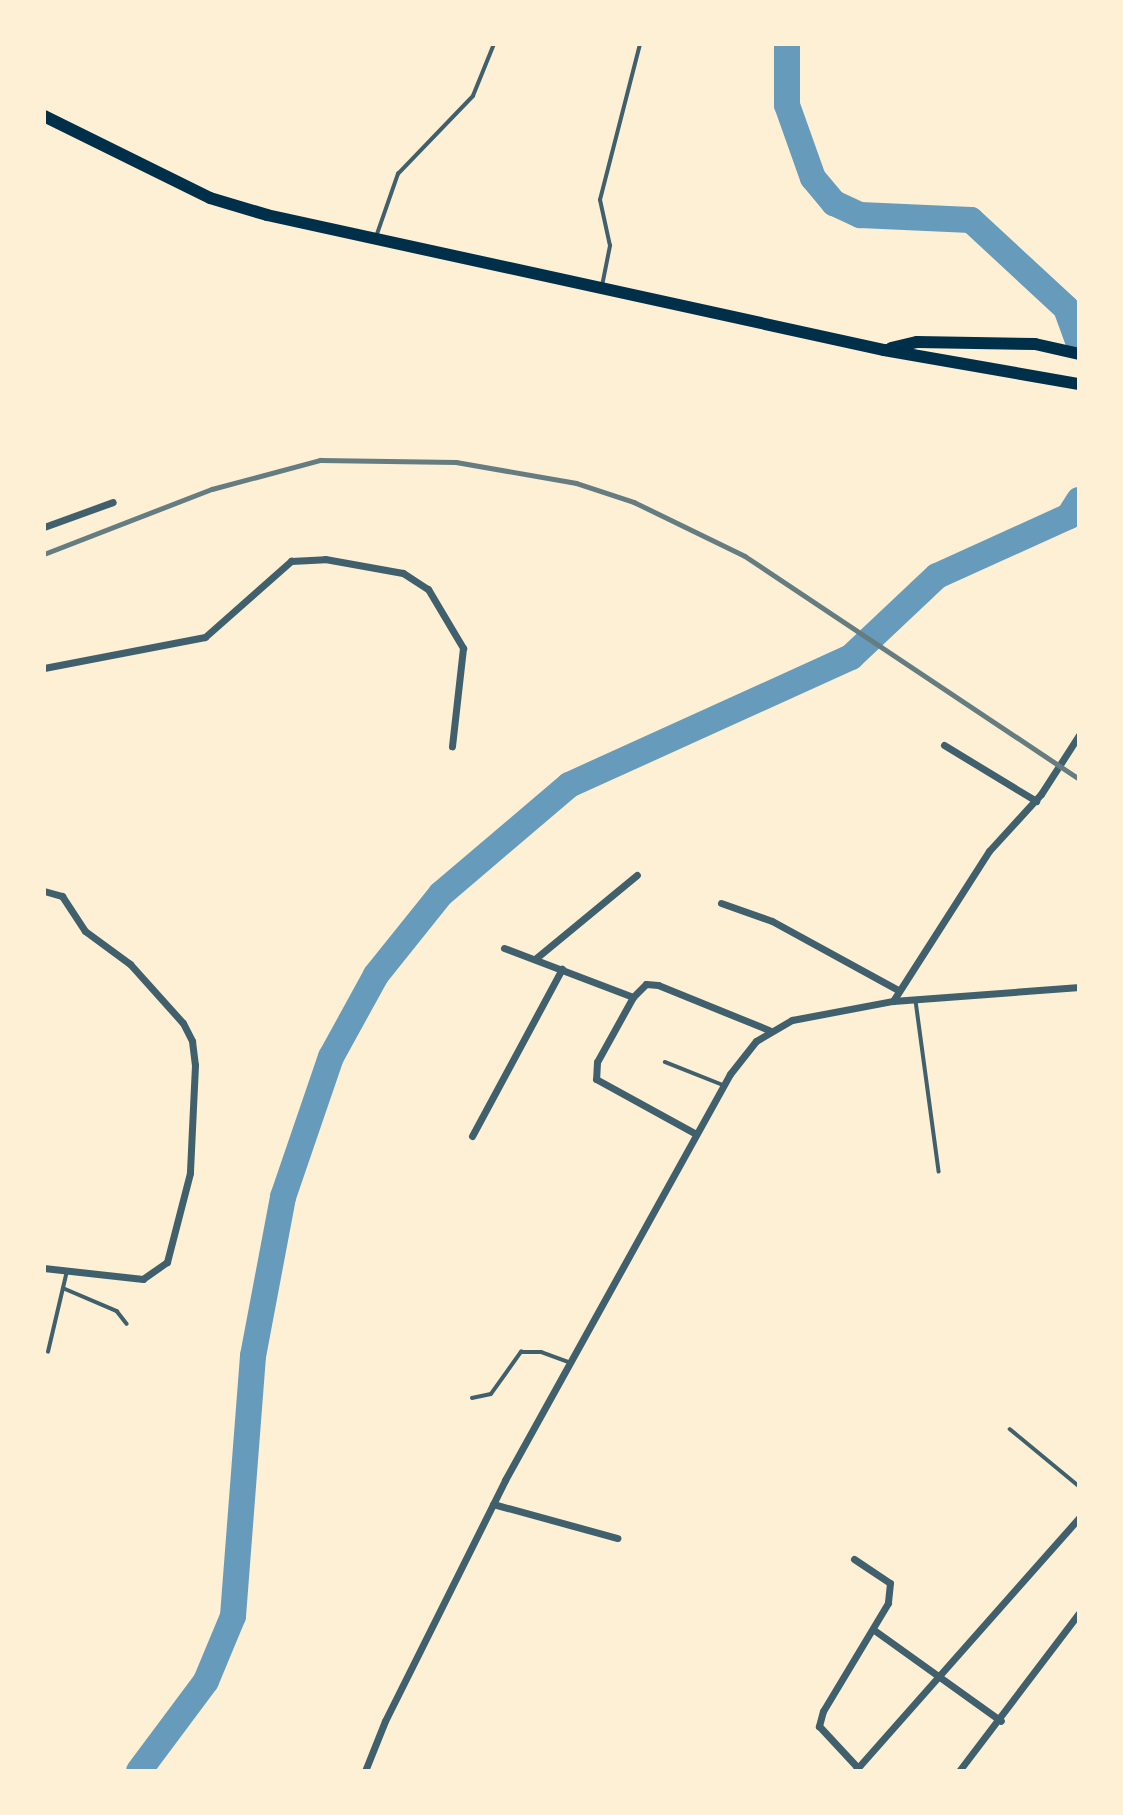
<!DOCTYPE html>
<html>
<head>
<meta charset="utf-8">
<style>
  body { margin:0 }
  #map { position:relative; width:1123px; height:1815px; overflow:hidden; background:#fdf0d5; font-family:"Sofia Sans Condensed",sans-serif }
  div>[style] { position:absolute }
  .river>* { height:26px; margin:-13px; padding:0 13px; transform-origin:13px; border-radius:13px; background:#669bbc }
  .service>* { height:3.5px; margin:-1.75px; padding:0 1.75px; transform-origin:1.75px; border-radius:1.75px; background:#3f606c }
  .minor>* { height:7px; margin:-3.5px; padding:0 3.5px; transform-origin:3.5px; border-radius:3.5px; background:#3f606c }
  .trunk>* { height:12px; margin:-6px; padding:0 6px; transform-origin:6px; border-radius:6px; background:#003049 }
  .rail>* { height:4.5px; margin:-2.25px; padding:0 2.25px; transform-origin:2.25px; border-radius:2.25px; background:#657d81 }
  span { translate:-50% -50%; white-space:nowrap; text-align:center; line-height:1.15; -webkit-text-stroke:7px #fdf0d5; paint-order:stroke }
  .frame { position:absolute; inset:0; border:46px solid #fdf0d5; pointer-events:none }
</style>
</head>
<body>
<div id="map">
  <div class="river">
    <i style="left:787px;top:44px;width:61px;rotate:90deg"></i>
    <i style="left:787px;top:105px;width:77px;rotate:70.4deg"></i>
    <i style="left:813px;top:178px;width:33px;rotate:50deg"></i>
    <i style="left:834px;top:203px;width:29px;rotate:25deg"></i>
    <i style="left:860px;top:215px;width:111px;rotate:2.6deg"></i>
    <i style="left:971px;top:220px;width:129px;rotate:42.8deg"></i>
    <i style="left:1066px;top:308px;width:37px;rotate:70deg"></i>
    <i style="left:139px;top:1771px;width:112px;rotate:-53.3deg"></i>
    <i style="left:206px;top:1681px;width:70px;rotate:-67.4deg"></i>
    <i style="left:233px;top:1616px;width:261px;rotate:-85.6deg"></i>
    <i style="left:253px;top:1356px;width:162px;rotate:-79.3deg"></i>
    <i style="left:283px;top:1197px;width:148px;rotate:-71.1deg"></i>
    <i style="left:331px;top:1057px;width:94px;rotate:-61.2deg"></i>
    <i style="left:376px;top:975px;width:104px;rotate:-51.3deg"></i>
    <i style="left:441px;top:894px;width:168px;rotate:-40.4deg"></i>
    <i style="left:569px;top:785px;width:310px;rotate:-24.4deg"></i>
    <i style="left:851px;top:657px;width:118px;rotate:-43.3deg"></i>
    <i style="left:937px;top:576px;width:145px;rotate:-24.4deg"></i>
    <i style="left:1069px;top:516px;width:19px;rotate:-58deg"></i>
  </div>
  <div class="service">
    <i style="left:376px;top:237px;width:67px;rotate:-70.8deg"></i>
    <i style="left:398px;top:174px;width:108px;rotate:-46.1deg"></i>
    <i style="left:473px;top:96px;width:56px;rotate:-68deg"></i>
    <i style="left:602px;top:286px;width:41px;rotate:-78.7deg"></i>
    <i style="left:610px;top:246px;width:47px;rotate:-102.3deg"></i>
    <i style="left:600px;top:200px;width:161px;rotate:-75.6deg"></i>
    <i style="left:916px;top:1001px;width:172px;rotate:82.3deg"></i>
    <i style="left:665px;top:1062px;width:62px;rotate:21.6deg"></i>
    <i style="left:63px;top:1288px;width:59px;rotate:23.1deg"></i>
    <i style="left:117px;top:1311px;width:16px;rotate:52deg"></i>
    <i style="left:48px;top:1352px;width:83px;rotate:-76.8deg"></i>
    <i style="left:472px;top:1398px;width:19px;rotate:-12deg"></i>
    <i style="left:491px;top:1394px;width:52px;rotate:-54.5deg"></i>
    <i style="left:521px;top:1352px;width:20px"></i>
    <i style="left:541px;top:1352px;width:30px;rotate:20deg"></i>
    <i style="left:1010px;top:1429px;width:89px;rotate:39.6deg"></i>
  </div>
  <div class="minor">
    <i style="left:44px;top:527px;width:73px;rotate:-19.9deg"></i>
    <i style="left:44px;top:668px;width:164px;rotate:-10.9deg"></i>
    <i style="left:205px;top:637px;width:115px;rotate:-41.5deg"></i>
    <i style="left:291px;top:561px;width:34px;rotate:-3deg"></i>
    <i style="left:325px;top:559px;width:79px;rotate:10.2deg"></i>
    <i style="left:403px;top:573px;width:30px;rotate:33deg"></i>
    <i style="left:428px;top:589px;width:69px;rotate:59.3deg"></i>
    <i style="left:463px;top:648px;width:99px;rotate:96.4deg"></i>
    <i style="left:944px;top:745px;width:108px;rotate:31.3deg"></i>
    <i style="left:44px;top:891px;width:19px;rotate:16deg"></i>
    <i style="left:62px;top:896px;width:42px;rotate:56.7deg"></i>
    <i style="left:85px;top:931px;width:56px;rotate:36.3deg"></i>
    <i style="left:130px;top:964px;width:79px;rotate:48.1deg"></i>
    <i style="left:183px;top:1023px;width:20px;rotate:63deg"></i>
    <i style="left:192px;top:1041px;width:24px;rotate:83deg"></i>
    <i style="left:195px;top:1065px;width:108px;rotate:92.7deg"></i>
    <i style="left:190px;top:1173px;width:92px;rotate:104.5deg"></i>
    <i style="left:167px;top:1262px;width:29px;rotate:145deg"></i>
    <i style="left:143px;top:1279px;width:100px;rotate:-173.7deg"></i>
    <i style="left:721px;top:903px;width:54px;rotate:19.4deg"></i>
    <i style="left:772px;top:921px;width:144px;rotate:28.7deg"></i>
    <i style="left:504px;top:948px;width:138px;rotate:20.8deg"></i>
    <i style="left:633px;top:997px;width:74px;rotate:119deg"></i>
    <i style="left:597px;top:1062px;width:17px;rotate:93deg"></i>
    <i style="left:596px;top:1079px;width:114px;rotate:28.8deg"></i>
    <i style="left:535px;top:959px;width:132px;rotate:-39.5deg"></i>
    <i style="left:633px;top:997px;width:18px;rotate:-45deg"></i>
    <i style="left:646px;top:984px;width:12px;rotate:5deg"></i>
    <i style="left:658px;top:985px;width:120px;rotate:22.1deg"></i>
    <i style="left:893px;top:1001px;width:178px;rotate:-57.4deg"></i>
    <i style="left:989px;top:851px;width:77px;rotate:-47.6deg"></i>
    <i style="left:1041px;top:794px;width:70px;rotate:-57.2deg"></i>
    <i style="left:472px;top:1136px;width:190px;rotate:-61.7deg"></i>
    <i style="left:493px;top:1504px;width:129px;rotate:15.3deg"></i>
    <i style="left:854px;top:1559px;width:43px;rotate:33.7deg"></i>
    <i style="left:890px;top:1583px;width:20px;rotate:96deg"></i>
    <i style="left:888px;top:1603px;width:126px;rotate:121deg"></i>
    <i style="left:823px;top:1711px;width:16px;rotate:105deg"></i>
    <i style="left:819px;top:1726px;width:57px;rotate:47.1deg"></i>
    <i style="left:874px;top:1630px;width:156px;rotate:35.6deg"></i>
    <i style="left:365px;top:1771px;width:54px;rotate:-68.2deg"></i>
    <i style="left:385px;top:1721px;width:269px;rotate:-63.5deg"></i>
    <i style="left:505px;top:1480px;width:464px;rotate:-61deg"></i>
    <i style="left:730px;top:1074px;width:42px;rotate:-51.8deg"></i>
    <i style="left:756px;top:1041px;width:42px;rotate:-30.3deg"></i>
    <i style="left:792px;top:1020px;width:103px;rotate:-10.7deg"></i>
    <i style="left:893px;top:1001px;width:187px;rotate:-4.3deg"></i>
    <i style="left:855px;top:1771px;width:338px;rotate:-48.5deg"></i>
    <i style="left:959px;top:1771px;width:198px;rotate:-52.8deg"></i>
  </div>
  <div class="trunk">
    <i style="left:44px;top:116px;width:185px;rotate:26.3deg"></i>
    <i style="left:210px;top:198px;width:59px;rotate:16.6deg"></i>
    <i style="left:267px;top:215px;width:632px;rotate:12.34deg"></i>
    <i style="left:884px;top:350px;width:198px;rotate:9.9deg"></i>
    <i style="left:891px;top:348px;width:27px;rotate:-13deg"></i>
    <i style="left:917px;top:342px;width:118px;rotate:1deg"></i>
    <i style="left:1035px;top:344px;width:45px;rotate:12.8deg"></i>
  </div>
  <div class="rail">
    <i style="left:44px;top:554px;width:180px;rotate:-21.2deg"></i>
    <i style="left:212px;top:489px;width:112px;rotate:-15deg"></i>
    <i style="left:320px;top:460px;width:136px;rotate:0.8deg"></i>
    <i style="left:456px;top:462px;width:122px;rotate:9.9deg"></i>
    <i style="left:576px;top:483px;width:61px;rotate:18.1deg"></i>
    <i style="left:634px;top:502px;width:123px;rotate:25.9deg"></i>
    <i style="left:745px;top:556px;width:402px;rotate:33.7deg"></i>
  </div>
  <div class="frame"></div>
</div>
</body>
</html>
